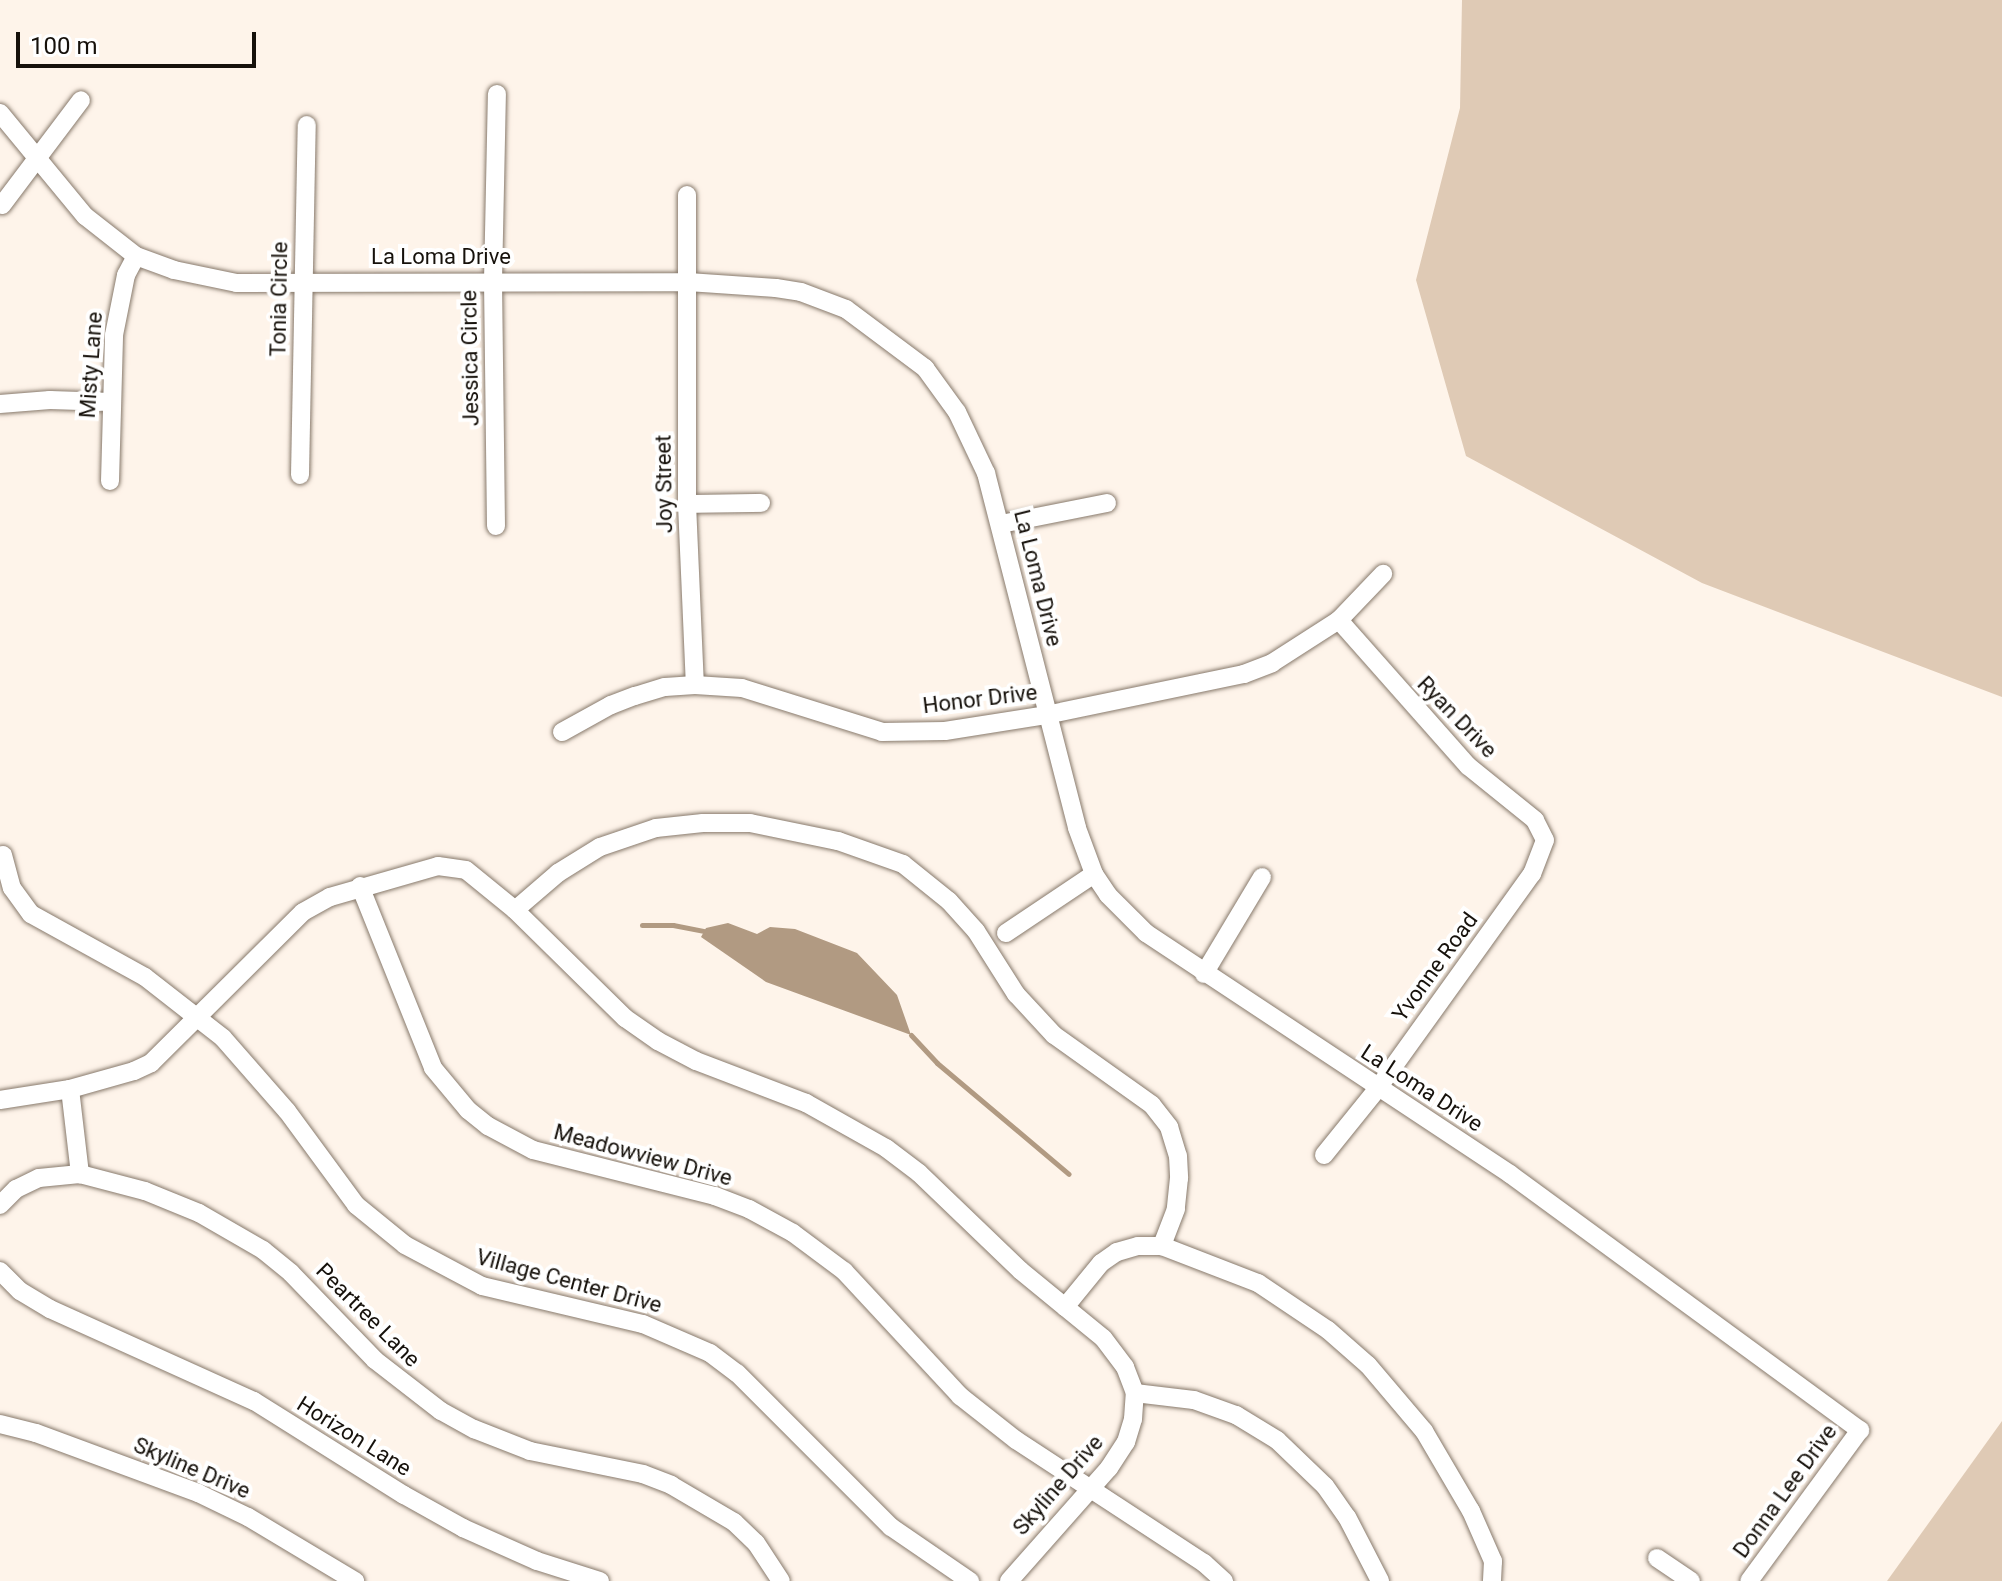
<!DOCTYPE html>
<html>
<head>
<meta charset="utf-8">
<style>
  body { margin:0 }
  #map { position:relative; width:2002px; height:1581px; overflow:hidden; background:#fef4ea; font-family:Roboto,sans-serif }
  div>[style] { position:absolute }
  .green>* { inset:0; background:#dfcab5 }
  .water>* { inset:0; background:#b19a82 }
  .stream>* { height:5px; margin:-2.5px; padding:0 2.5px; transform-origin:2.5px; border-radius:2.5px; background:#b19a82 }
  .roads { filter:drop-shadow(0 0 2px #87796b) drop-shadow(0 0 2px #87796b) }
  .minor>* { height:18px; margin:-9px; padding:0 9px; transform-origin:9px; border-radius:9px; background:#fff }
  span { translate:-50% -50%; white-space:nowrap; text-align:center; line-height:1.15; -webkit-text-stroke:8px #fff; paint-order:stroke }
  .street-label { font-size:22px; color:#16110b }
  .scale { position:absolute; left:16px; top:32px; width:240px; height:36px; box-sizing:border-box; border:4px solid #16110b; border-top:0; padding-left:10px; font-size:24px; line-height:28px; white-space:nowrap; color:#16110b; -webkit-text-stroke:6px #fff; paint-order:stroke }
</style>
</head>
<body>
<div id="map">
  <div class="green">
    <div style="clip-path:polygon(1462px 0,2002px 0,2002px 697px,1702px 583px,1466px 456px,1416px 280px,1460px 108px)"></div>
    <div style="clip-path:polygon(2002px 1421px,2002px 1581px,1887px 1581px)"></div>
  </div>
  <div class="water">
    <div style="clip-path:polygon(728px 923px,757px 934px,770px 927px,795px 929px,857px 953px,897px 995px,911px 1035px,766px 982px,701px 937px,706px 928px)"></div>
  </div>
  <div class="stream">
    <div style="left:642px;top:925px;width:31px"></div>
    <div style="left:673px;top:925px;width:32px;rotate:11deg"></div>
    <div style="left:911px;top:1035px;width:38px;rotate:47deg"></div>
    <div style="left:937px;top:1063px;width:172px;rotate:40.1deg"></div>
  </div>
  <div class="roads">
    <div class="minor">
      <div style="left:0;top:113px;width:134px;rotate:50.5deg"></div>
      <div style="left:85px;top:216px;width:65px;rotate:38.1deg"></div>
      <div style="left:136px;top:256px;width:40px;rotate:20.2deg"></div>
      <div style="left:174px;top:270px;width:64px;rotate:11.7deg"></div>
      <div style="left:237px;top:283px;width:451px;rotate:-0.1deg"></div>
      <div style="left:688px;top:282px;width:88px;rotate:3.9deg"></div>
      <div style="left:776px;top:288px;width:25px;rotate:9deg"></div>
      <div style="left:801px;top:292px;width:48px;rotate:20.7deg"></div>
      <div style="left:846px;top:309px;width:99px;rotate:36.8deg"></div>
      <div style="left:925px;top:368px;width:54px;rotate:54deg"></div>
      <div style="left:957px;top:412px;width:68px;rotate:64.6deg"></div>
      <div style="left:986px;top:473px;width:366px;rotate:75.6deg"></div>
      <div style="left:1077px;top:828px;width:49px;rotate:69.7deg"></div>
      <div style="left:1094px;top:874px;width:25px;rotate:56deg"></div>
      <div style="left:1108px;top:895px;width:54px;rotate:45deg"></div>
      <div style="left:1146px;top:933px;width:437px;rotate:33.5deg"></div>
      <div style="left:1510px;top:1174px;width:434px;rotate:36.2deg"></div>
      <div style="left:1860px;top:1430px;width:187px;rotate:126.3deg"></div>
      <div style="left:687px;top:195px;width:309px;rotate:90deg"></div>
      <div style="left:687px;top:504px;width:181px;rotate:87.5deg"></div>
      <div style="left:2px;top:205px;width:131px;rotate:-53deg"></div>
      <div style="left:0;top:404px;width:50px;rotate:-4.6deg"></div>
      <div style="left:50px;top:400px;width:61px;rotate:1.9deg"></div>
      <div style="left:300px;top:475px;width:350px;rotate:-88.9deg"></div>
      <div style="left:110px;top:481px;width:146px;rotate:-88.4deg"></div>
      <div style="left:114px;top:335px;width:61px;rotate:-78.7deg"></div>
      <div style="left:126px;top:275px;width:21px;rotate:-62deg"></div>
      <div style="left:687px;top:504px;width:74px;rotate:-0.8deg"></div>
      <div style="left:1001px;top:524px;width:108px;rotate:-11.2deg"></div>
      <div style="left:496px;top:526px;width:245px;rotate:-90.7deg"></div>
      <div style="left:493px;top:281px;width:187px;rotate:-88.8deg"></div>
      <div style="left:562px;top:732px;width:56px;rotate:-28.9deg"></div>
      <div style="left:611px;top:705px;width:26px;rotate:-21deg"></div>
      <div style="left:635px;top:696px;width:31px;rotate:-17deg"></div>
      <div style="left:665px;top:687px;width:30px;rotate:-4deg"></div>
      <div style="left:695px;top:685px;width:47px;rotate:3.7deg"></div>
      <div style="left:742px;top:688px;width:147px;rotate:17.4deg"></div>
      <div style="left:882px;top:732px;width:63px;rotate:-0.9deg"></div>
      <div style="left:945px;top:731px;width:102px;rotate:-9deg"></div>
      <div style="left:1046px;top:715px;width:202px;rotate:-11.7deg"></div>
      <div style="left:1244px;top:674px;width:30px;rotate:-21deg"></div>
      <div style="left:1272px;top:663px;width:80px;rotate:-32.7deg"></div>
      <div style="left:1339px;top:620px;width:64px;rotate:-46.3deg"></div>
      <div style="left:3px;top:855px;width:34px;rotate:75deg"></div>
      <div style="left:12px;top:888px;width:32px;rotate:54deg"></div>
      <div style="left:31px;top:914px;width:130px;rotate:28.9deg"></div>
      <div style="left:145px;top:977px;width:99px;rotate:38deg"></div>
      <div style="left:223px;top:1038px;width:97px;rotate:48.8deg"></div>
      <div style="left:287px;top:1111px;width:117px;rotate:53.7deg"></div>
      <div style="left:356px;top:1205px;width:63px;rotate:39.2deg"></div>
      <div style="left:405px;top:1245px;width:87px;rotate:28deg"></div>
      <div style="left:482px;top:1286px;width:165px;rotate:13.3deg"></div>
      <div style="left:643px;top:1324px;width:73px;rotate:23.4deg"></div>
      <div style="left:710px;top:1353px;width:34px;rotate:37deg"></div>
      <div style="left:737px;top:1373px;width:218px;rotate:45deg"></div>
      <div style="left:891px;top:1527px;width:96px;rotate:34.4deg"></div>
      <div style="left:360px;top:886px;width:196px;rotate:68.1deg"></div>
      <div style="left:433px;top:1068px;width:55px;rotate:50.2deg"></div>
      <div style="left:468px;top:1110px;width:26px;rotate:39deg"></div>
      <div style="left:488px;top:1126px;width:51px;rotate:28.1deg"></div>
      <div style="left:533px;top:1150px;width:188px;rotate:14.2deg"></div>
      <div style="left:715px;top:1196px;width:36px;rotate:21deg"></div>
      <div style="left:749px;top:1209px;width:50px;rotate:28.6deg"></div>
      <div style="left:793px;top:1233px;width:64px;rotate:36.7deg"></div>
      <div style="left:844px;top:1271px;width:171px;rotate:47.1deg"></div>
      <div style="left:960px;top:1396px;width:71px;rotate:38.2deg"></div>
      <div style="left:1016px;top:1440px;width:225px;rotate:33.2deg"></div>
      <div style="left:1204px;top:1563px;width:27px;rotate:42deg"></div>
      <div style="left:1006px;top:933px;width:106px;rotate:-33.8deg"></div>
      <div style="left:1204px;top:974px;width:113px;rotate:-59.1deg"></div>
      <div style="left:70px;top:1089px;width:86px;rotate:83.3deg"></div>
      <div style="left:0;top:1100px;width:71px;rotate:-8.9deg"></div>
      <div style="left:70px;top:1089px;width:66px;rotate:-15.7deg"></div>
      <div style="left:134px;top:1071px;width:19px;rotate:-25deg"></div>
      <div style="left:151px;top:1063px;width:214px;rotate:-44.8deg"></div>
      <div style="left:303px;top:912px;width:31px;rotate:-29deg"></div>
      <div style="left:330px;top:897px;width:112px;rotate:-16deg"></div>
      <div style="left:438px;top:866px;width:28px;rotate:8deg"></div>
      <div style="left:466px;top:870px;width:63px;rotate:39.2deg"></div>
      <div style="left:1324px;top:1155px;width:86px;rotate:-51.1deg"></div>
      <div style="left:1378px;top:1088px;width:264px;rotate:-54.3deg"></div>
      <div style="left:1532px;top:874px;width:36px;rotate:-69deg"></div>
      <div style="left:1545px;top:840px;width:22px;rotate:-117deg"></div>
      <div style="left:1535px;top:820px;width:86px;rotate:-141.1deg"></div>
      <div style="left:1468px;top:766px;width:195px;rotate:-131.5deg"></div>
      <div style="left:0;top:1205px;width:23px;rotate:-45deg"></div>
      <div style="left:16px;top:1189px;width:25px;rotate:-26deg"></div>
      <div style="left:39px;top:1178px;width:41px;rotate:-5.6deg"></div>
      <div style="left:80px;top:1174px;width:67px;rotate:14.7deg"></div>
      <div style="left:145px;top:1191px;width:58px;rotate:22.2deg"></div>
      <div style="left:199px;top:1213px;width:74px;rotate:30deg"></div>
      <div style="left:263px;top:1250px;width:36px;rotate:39deg"></div>
      <div style="left:291px;top:1273px;width:121px;rotate:46deg"></div>
      <div style="left:375px;top:1360px;width:83px;rotate:37.7deg"></div>
      <div style="left:441px;top:1411px;width:38px;rotate:29deg"></div>
      <div style="left:474px;top:1429px;width:60px;rotate:21.4deg"></div>
      <div style="left:530px;top:1451px;width:115px;rotate:11.5deg"></div>
      <div style="left:643px;top:1474px;width:30px;rotate:21deg"></div>
      <div style="left:671px;top:1485px;width:73px;rotate:30.4deg"></div>
      <div style="left:734px;top:1522px;width:30px;rotate:44deg"></div>
      <div style="left:756px;top:1543px;width:45px;rotate:56.7deg"></div>
      <div style="left:0;top:1271px;width:28px;rotate:45deg"></div>
      <div style="left:20px;top:1291px;width:35px;rotate:31deg"></div>
      <div style="left:50px;top:1309px;width:224px;rotate:24.3deg"></div>
      <div style="left:254px;top:1401px;width:177px;rotate:32.1deg"></div>
      <div style="left:404px;top:1495px;width:68px;rotate:29.2deg"></div>
      <div style="left:463px;top:1528px;width:81px;rotate:24deg"></div>
      <div style="left:537px;top:1561px;width:66px;rotate:17.6deg"></div>
      <div style="left:1065px;top:1307px;width:58px;rotate:-140.6deg"></div>
      <div style="left:1020px;top:1270px;width:140px;rotate:-136.2deg"></div>
      <div style="left:919px;top:1173px;width:41px;rotate:-142.9deg"></div>
      <div style="left:886px;top:1148px;width:92px;rotate:-150.6deg"></div>
      <div style="left:806px;top:1103px;width:118px;rotate:-159.1deg"></div>
      <div style="left:696px;top:1061px;width:43px;rotate:-152.2deg"></div>
      <div style="left:658px;top:1041px;width:40px;rotate:-145.1deg"></div>
      <div style="left:625px;top:1018px;width:154px;rotate:-135.5deg"></div>
      <div style="left:515px;top:910px;width:57px;rotate:-40.7deg"></div>
      <div style="left:558px;top:873px;width:49px;rotate:-31.8deg"></div>
      <div style="left:600px;top:847px;width:59px;rotate:-18.7deg"></div>
      <div style="left:656px;top:828px;width:47px;rotate:-6.1deg"></div>
      <div style="left:703px;top:823px;width:47px"></div>
      <div style="left:750px;top:823px;width:90px;rotate:11.6deg"></div>
      <div style="left:838px;top:841px;width:69px;rotate:19.5deg"></div>
      <div style="left:903px;top:864px;width:59px;rotate:38.8deg"></div>
      <div style="left:949px;top:901px;width:40px;rotate:48deg"></div>
      <div style="left:976px;top:931px;width:75px;rotate:57.6deg"></div>
      <div style="left:1016px;top:994px;width:56px;rotate:47.2deg"></div>
      <div style="left:1054px;top:1035px;width:120px;rotate:35.5deg"></div>
      <div style="left:1152px;top:1105px;width:28px;rotate:52deg"></div>
      <div style="left:1169px;top:1127px;width:30px;rotate:73deg"></div>
      <div style="left:1178px;top:1156px;width:22px;rotate:87deg"></div>
      <div style="left:1179px;top:1178px;width:31px;rotate:96deg"></div>
      <div style="left:1176px;top:1209px;width:40px;rotate:111deg"></div>
      <div style="left:1135px;top:1393px;width:59px;rotate:6.8deg"></div>
      <div style="left:1194px;top:1400px;width:45px;rotate:19.7deg"></div>
      <div style="left:1236px;top:1415px;width:48px;rotate:31.4deg"></div>
      <div style="left:1277px;top:1440px;width:66px;rotate:43.8deg"></div>
      <div style="left:1325px;top:1486px;width:38px;rotate:55deg"></div>
      <div style="left:1347px;top:1517px;width:72px;rotate:62.7deg"></div>
      <div style="left:0;top:1424px;width:37px;rotate:14deg"></div>
      <div style="left:36px;top:1433px;width:173px;rotate:20.3deg"></div>
      <div style="left:198px;top:1493px;width:55px;rotate:25.6deg"></div>
      <div style="left:248px;top:1517px;width:125px;rotate:30.9deg"></div>
      <div style="left:1657px;top:1558px;width:41px;rotate:34.1deg"></div>
      <div style="left:1009px;top:1581px;width:151px;rotate:-48.5deg"></div>
      <div style="left:1109px;top:1468px;width:31px;rotate:-57deg"></div>
      <div style="left:1126px;top:1442px;width:24px;rotate:-73deg"></div>
      <div style="left:1133px;top:1419px;width:26px;rotate:-86deg"></div>
      <div style="left:1135px;top:1393px;width:28px;rotate:-111deg"></div>
      <div style="left:1125px;top:1367px;width:36px;rotate:-127deg"></div>
      <div style="left:1103px;top:1338px;width:49px;rotate:-140.8deg"></div>
      <div style="left:1065px;top:1307px;width:57px;rotate:-50.7deg"></div>
      <div style="left:1101px;top:1263px;width:19px;rotate:-35deg"></div>
      <div style="left:1117px;top:1252px;width:22px;rotate:-16deg"></div>
      <div style="left:1138px;top:1246px;width:24px"></div>
      <div style="left:1162px;top:1246px;width:103px;rotate:21.1deg"></div>
      <div style="left:1258px;top:1283px;width:84px;rotate:33.9deg"></div>
      <div style="left:1328px;top:1330px;width:53px;rotate:41.2deg"></div>
      <div style="left:1368px;top:1365px;width:87px;rotate:49.7deg"></div>
      <div style="left:1424px;top:1431px;width:93px;rotate:59.6deg"></div>
      <div style="left:1471px;top:1511px;width:55px;rotate:66.3deg"></div>
      <div style="left:1493px;top:1561px;width:20px;rotate:93deg"></div>
    </div>
  </div>
  <div class="street-label">
    <span style="left:441px;top:257px">La Loma Drive</span>
    <span style="left:279px;top:299px;rotate:-89deg">Tonia Circle</span>
    <span style="left:470px;top:358px;rotate:-91deg">Jessica Circle</span>
    <span style="left:91px;top:365px;rotate:-86deg">Misty Lane</span>
    <span style="left:664px;top:484px;rotate:-91deg">Joy Street</span>
    <span style="left:1038px;top:578px;rotate:76deg">La Loma Drive</span>
    <span style="left:980px;top:699px;rotate:-7deg">Honor Drive</span>
    <span style="left:1457px;top:717px;rotate:46deg">Ryan Drive</span>
    <span style="left:1435px;top:967px;rotate:-54deg">Yvonne Road</span>
    <span style="left:1422px;top:1088px;rotate:33deg">La Loma Drive</span>
    <span style="left:643px;top:1155px;rotate:15deg">Meadowview Drive</span>
    <span style="left:569px;top:1281px;rotate:15deg">Village Center Drive</span>
    <span style="left:368px;top:1315px;rotate:45deg">Peartree Lane</span>
    <span style="left:354px;top:1436px;rotate:32deg">Horizon Lane</span>
    <span style="left:192px;top:1468px;rotate:23deg">Skyline Drive</span>
    <span style="left:1058px;top:1485px;rotate:-49deg">Skyline Drive</span>
    <span style="left:1785px;top:1491px;rotate:-54deg">Donna Lee Drive</span>
  </div>
  <div class="scale">100 m</div>
</div>
</body>
</html>
